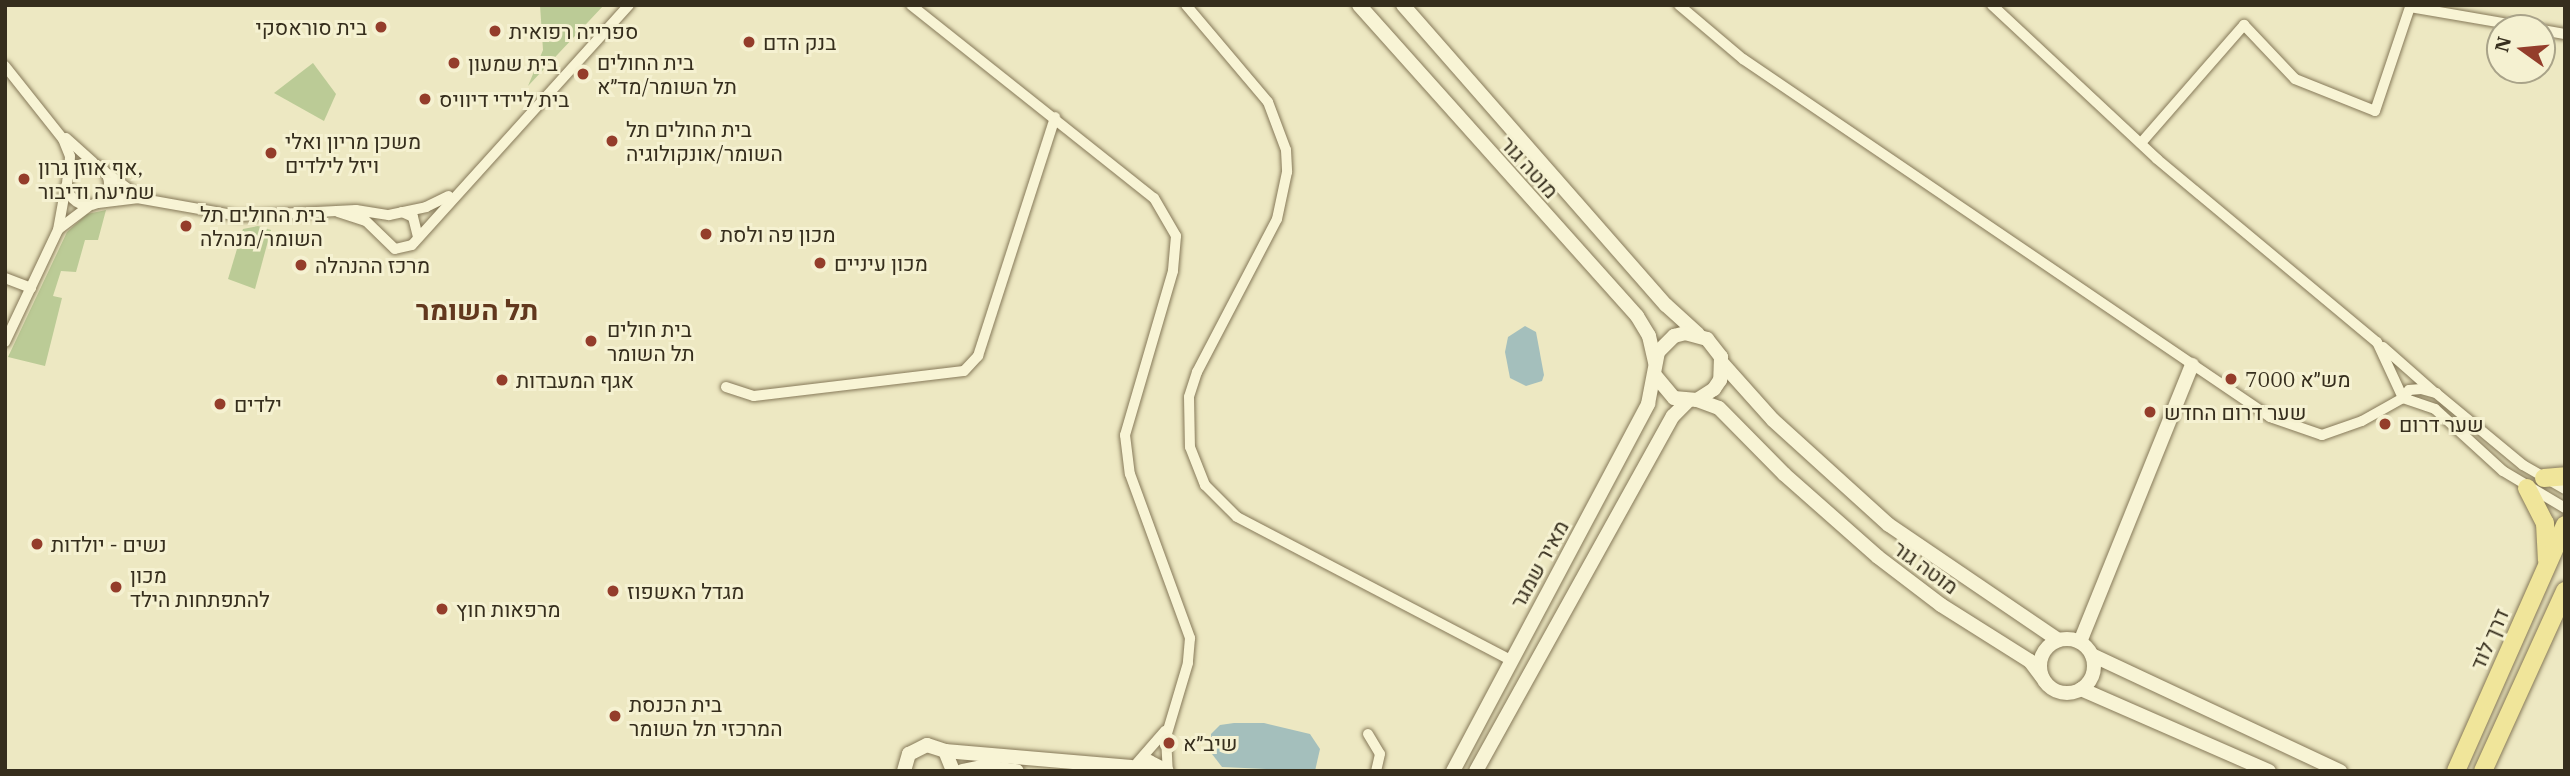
<!DOCTYPE html>
<html>
<head>
<meta charset="utf-8">
<style>
  body { margin:0 }
  #map { position:relative; width:2570px; height:776px; overflow:hidden; background:#ede8c2; font-family:"IBM Plex Serif",Heebo,serif }
  div>[style] { position:absolute }
  .green>* { inset:0; background:#bbcb96 }
  .water>* { inset:0; background:#a4bfbc }
  .roads { filter:drop-shadow(0 0 2px #867959) drop-shadow(0 0 2px #867959) }
  .minor>* { height:10px; margin:-5px; padding:0 5px; transform-origin:5px; border-radius:5px; background:#f8f4d5 }
  .minor>.ring { margin:-5px; padding:0; box-sizing:content-box; background:none; border:10px solid #f8f4d5; border-radius:50% }
  .tertiary>* { height:14px; margin:-7px; padding:0 7px; transform-origin:7px; border-radius:7px; background:#f8f4d5 }
  .tertiary>.ring { margin:-7px; padding:0; box-sizing:content-box; background:none; border:14px solid #f8f4d5; border-radius:50% }
  .primary>* { height:18px; margin:-9px; padding:0 9px; transform-origin:9px; border-radius:9px; background:#f0e59a }
  .dots>* { width:19px; height:19px; translate:-50% -50%; box-sizing:border-box; border:4px solid #f5f1d1; border-radius:50% }
  span { translate:-50% -50%; white-space:nowrap; text-align:center; line-height:1.15; -webkit-text-stroke:6px #f5f1d1; paint-order:stroke }
  .poi-label { font-size:21px; color:#362e1d }
  .right { translate:-100% -50%; text-align:right }
  .left { translate:0 -50%; text-align:left }
  .street-label { font-size:21px; color:#362e1d }
  .district-label { font-size:28px; color:#62381e; font-weight:700 }
  .frame { position:absolute; inset:0; border:7px solid #362e1d; pointer-events:none }
  .north { position:absolute; left:2486px; top:14px; width:70px; height:70px; box-sizing:border-box; background:#f5f1d1; border:2px solid #a9a389; border-radius:50%; rotate:285deg; font-size:19px; font-weight:700; line-height:28px; text-align:center; color:#362e1d }
  .north::after { content:''; display:block; margin:auto; width:24px; height:32px; background:#943d2b; clip-path:polygon(50% 0,100% 100%,50% 72%,0 100%) }
</style>
</head>
<body>
<div id="map">
  <div class="green">
    <div style="clip-path:polygon(540px 5px,604px 5px,528px 86px,543px 50px)"></div>
    <div style="clip-path:polygon(313px 63px,336px 94px,324px 121px,274px 93px)"></div>
    <div style="clip-path:polygon(106px 210px,98px 240px,85px 240px,76px 272px,61px 271px,53px 296px,62px 298px,45px 366px,8px 357px,67px 232px,87px 214px)"></div>
    <div style="clip-path:polygon(258px 226px,271px 230px,255px 289px,228px 279px,243px 229px)"></div>
  </div>
  <div class="water">
    <div style="clip-path:polygon(1525px 326px,1536px 332px,1544px 375px,1542px 381px,1526px 386px,1510px 378px,1505px 352px,1508px 337px)"></div>
    <div style="clip-path:polygon(1234px 723px,1264px 723px,1310px 734px,1320px 749px,1315px 771px,1222px 767px,1212px 754px,1211px 734px,1220px 725px)"></div>
  </div>
  <div class="roads">
    <div class="minor">
      <div style="left:911px;top:5px;width:310px;rotate:38.5deg"></div>
      <div style="left:1154px;top:198px;width:44px;rotate:59.9deg"></div>
      <div style="left:1176px;top:236px;width:35px;rotate:95deg"></div>
      <div style="left:1173px;top:271px;width:171px;rotate:106.3deg"></div>
      <div style="left:1125px;top:435px;width:39px;rotate:83deg"></div>
      <div style="left:1130px;top:474px;width:175px;rotate:69.9deg"></div>
      <div style="left:1190px;top:638px;width:25px;rotate:95deg"></div>
      <div style="left:1188px;top:663px;width:77px;rotate:106.6deg"></div>
      <div style="left:1166px;top:737px;width:34px;rotate:87deg"></div>
      <div style="left:1186px;top:5px;width:127px;rotate:49.8deg"></div>
      <div style="left:1268px;top:102px;width:51px;rotate:69.4deg"></div>
      <div style="left:1286px;top:150px;width:22px;rotate:87deg"></div>
      <div style="left:1287px;top:172px;width:48px;rotate:102deg"></div>
      <div style="left:1277px;top:219px;width:173px;rotate:117.6deg"></div>
      <div style="left:1197px;top:372px;width:26px;rotate:108deg"></div>
      <div style="left:1189px;top:397px;width:50px;rotate:88.9deg"></div>
      <div style="left:1190px;top:447px;width:41px;rotate:68.5deg"></div>
      <div style="left:1205px;top:485px;width:45px;rotate:45deg"></div>
      <div style="left:1237px;top:517px;width:309px;rotate:27.6deg"></div>
      <div style="left:1679px;top:5px;width:84px;rotate:40.2deg"></div>
      <div style="left:1743px;top:59px;width:637px;rotate:34.19deg"></div>
      <div style="left:2270px;top:417px;width:55px;rotate:19.1deg"></div>
      <div style="left:2322px;top:435px;width:42px;rotate:-19.3deg"></div>
      <div style="left:2362px;top:421px;width:47px;rotate:-29.3deg"></div>
      <div style="left:2403px;top:398px;width:10px;rotate:-53deg"></div>
      <div style="left:2409px;top:390px;width:12px;rotate:-5deg"></div>
      <div style="left:2421px;top:389px;width:16px;rotate:15deg"></div>
      <div style="left:2436px;top:393px;width:113px;rotate:39.6deg"></div>
      <div style="left:2523px;top:465px;width:48px;rotate:29.7deg"></div>
      <div style="left:1992px;top:5px;width:226px;rotate:43deg"></div>
      <div style="left:2157px;top:159px;width:286px;rotate:39.8deg"></div>
      <div style="left:2377px;top:342px;width:62px;rotate:65.1deg"></div>
      <div style="left:2542px;top:30px;width:23px;rotate:10deg"></div>
      <div style="left:5px;top:66px;width:93px;rotate:51.5deg"></div>
      <div style="left:63px;top:139px;width:18px;rotate:68deg"></div>
      <div style="left:70px;top:156px;width:17px;rotate:93deg"></div>
      <div style="left:66px;top:138px;width:36px;rotate:42deg"></div>
      <div style="left:2141px;top:143px;width:157px;rotate:-48.9deg"></div>
      <div style="left:2244px;top:25px;width:74px;rotate:46.6deg"></div>
      <div style="left:2295px;top:79px;width:86px;rotate:21.8deg"></div>
      <div style="left:2375px;top:111px;width:110px;rotate:-71.4deg"></div>
      <div style="left:2410px;top:7px;width:123px;rotate:9.8deg"></div>
      <div class="ring" style="left:67px;top:163px;width:32px;height:32px"></div>
      <div style="left:108px;top:174px;width:39px;rotate:36deg"></div>
      <div style="left:98px;top:203px;width:39px;rotate:-7deg"></div>
      <div style="left:137px;top:198px;width:104px;rotate:10deg"></div>
      <div style="left:239px;top:216px;width:117px;rotate:-2.9deg"></div>
      <div style="left:356px;top:210px;width:33px;rotate:9deg"></div>
      <div style="left:389px;top:215px;width:38px;rotate:-12deg"></div>
      <div style="left:426px;top:207px;width:25px;rotate:-26deg"></div>
      <div style="left:338px;top:212px;width:29px;rotate:18deg"></div>
      <div style="left:366px;top:221px;width:40px;rotate:44deg"></div>
      <div style="left:395px;top:249px;width:17px;rotate:-13deg"></div>
      <div style="left:412px;top:245px;width:324px;rotate:-47.9deg"></div>
      <div style="left:402px;top:212px;width:12px;rotate:24deg"></div>
      <div style="left:413px;top:217px;width:21px;rotate:76deg"></div>
      <div style="left:60px;top:228px;width:36px;rotate:-37deg"></div>
      <div style="left:5px;top:278px;width:28px;rotate:21deg"></div>
      <div style="left:5px;top:342px;width:124px;rotate:-64.7deg"></div>
      <div style="left:58px;top:230px;width:45px;rotate:-79.7deg"></div>
      <div style="left:2383px;top:347px;width:68px;rotate:41.4deg"></div>
      <div style="left:726px;top:387px;width:29px;rotate:18deg"></div>
      <div style="left:754px;top:396px;width:211px;rotate:-6.8deg"></div>
      <div style="left:964px;top:371px;width:21px;rotate:-47deg"></div>
      <div style="left:978px;top:356px;width:251px;rotate:-72.1deg"></div>
      <div style="left:2403px;top:398px;width:34px;rotate:19deg"></div>
      <div style="left:2435px;top:409px;width:92px;rotate:42.4deg"></div>
      <div style="left:2503px;top:471px;width:72px;rotate:30.8deg"></div>
      <div style="left:1368px;top:734px;width:23px;rotate:59deg"></div>
      <div style="left:1380px;top:754px;width:17px;rotate:103deg"></div>
      <div style="left:1137px;top:763px;width:43px;rotate:-48.8deg"></div>
    </div>
    <div class="tertiary">
      <div style="left:1359px;top:5px;width:417px;rotate:48.2deg"></div>
      <div style="left:1637px;top:316px;width:23px;rotate:59deg"></div>
      <div style="left:1649px;top:336px;width:27px;rotate:77deg"></div>
      <div style="left:1403px;top:5px;width:399px;rotate:48.8deg"></div>
      <div style="left:1666px;top:305px;width:43px;rotate:42.2deg"></div>
      <div style="left:1722px;top:363px;width:76px;rotate:48.2deg"></div>
      <div style="left:1773px;top:420px;width:156px;rotate:42.2deg"></div>
      <div style="left:1889px;top:525px;width:204px;rotate:34.2deg"></div>
      <div style="left:1697px;top:400px;width:23px;rotate:20deg"></div>
      <div style="left:1719px;top:408px;width:93px;rotate:45.4deg"></div>
      <div style="left:1784px;top:474px;width:125px;rotate:41.4deg"></div>
      <div style="left:1878px;top:557px;width:79px;rotate:37.3deg"></div>
      <div style="left:1941px;top:605px;width:105px;rotate:32.2deg"></div>
      <div style="left:2030px;top:661px;width:20px;rotate:53deg"></div>
      <div class="ring" style="left:2040px;top:639px;width:40px;height:40px"></div>
      <div style="left:2080px;top:642px;width:299px;rotate:-68deg"></div>
      <div style="left:2092px;top:655px;width:274px;rotate:25.1deg"></div>
      <div style="left:2081px;top:689px;width:205px;rotate:23.6deg"></div>
      <div style="left:945px;top:751px;width:187px;rotate:4.9deg"></div>
      <div style="left:904px;top:771px;width:18px;rotate:-74deg"></div>
      <div style="left:909px;top:754px;width:20px;rotate:-27deg"></div>
      <div style="left:927px;top:745px;width:19px;rotate:18deg"></div>
      <div style="left:945px;top:751px;width:22px;rotate:68deg"></div>
      <div style="left:962px;top:771px;width:21px;rotate:-11deg"></div>
      <div style="left:983px;top:767px;width:34px;rotate:7deg"></div>
      <div style="left:1127px;top:771px;width:24px;rotate:-22deg"></div>
      <div style="left:1149px;top:762px;width:20px;rotate:27deg"></div>
      <div style="left:1453px;top:771px;width:416px;rotate:-62deg"></div>
      <div style="left:1648px;top:404px;width:53px;rotate:-79.1deg"></div>
      <div style="left:1658px;top:352px;width:23px;rotate:-45deg"></div>
      <div style="left:1674px;top:336px;width:11px;rotate:-15deg"></div>
      <div style="left:1685px;top:333px;width:23px;rotate:15deg"></div>
      <div style="left:1707px;top:339px;width:23px;rotate:52deg"></div>
      <div style="left:1721px;top:357px;width:23px;rotate:92deg"></div>
      <div style="left:1720px;top:380px;width:11px;rotate:124deg"></div>
      <div style="left:1714px;top:389px;width:20px;rotate:147deg"></div>
      <div style="left:1697px;top:400px;width:23px;rotate:-175deg"></div>
      <div style="left:1674px;top:398px;width:30px;rotate:-130deg"></div>
      <div style="left:1476px;top:771px;width:406px;rotate:-61deg"></div>
      <div style="left:1673px;top:416px;width:21px;rotate:-45deg"></div>
    </div>
    <div class="primary">
      <div style="left:2544px;top:478px;width:21px;rotate:-5deg"></div>
      <div style="left:2527px;top:488px;width:39px;rotate:63deg"></div>
      <div style="left:2545px;top:523px;width:37px;rotate:87deg"></div>
      <div style="left:2456px;top:771px;width:269px;rotate:-66.1deg"></div>
      <div style="left:2483px;top:771px;width:198px;rotate:-65.5deg"></div>
    </div>
  </div>
  <div class="dots">
    <div style="left:381px;top:27px;background:#943d2b"></div>
    <div style="left:495px;top:31px;background:#943d2b"></div>
    <div style="left:749px;top:42px;background:#943d2b"></div>
    <div style="left:454px;top:63px;background:#943d2b"></div>
    <div style="left:583px;top:74px;background:#943d2b"></div>
    <div style="left:425px;top:99px;background:#943d2b"></div>
    <div style="left:612px;top:141px;background:#943d2b"></div>
    <div style="left:271px;top:153px;background:#943d2b"></div>
    <div style="left:24px;top:179px;background:#943d2b"></div>
    <div style="left:186px;top:226px;background:#943d2b"></div>
    <div style="left:706px;top:234px;background:#943d2b"></div>
    <div style="left:820px;top:263px;background:#943d2b"></div>
    <div style="left:301px;top:265px;background:#943d2b"></div>
    <div style="left:591px;top:341px;background:#943d2b"></div>
    <div style="left:2231px;top:379px;background:#943d2b"></div>
    <div style="left:502px;top:380px;background:#943d2b"></div>
    <div style="left:220px;top:404px;background:#943d2b"></div>
    <div style="left:2150px;top:412px;background:#943d2b"></div>
    <div style="left:2385px;top:424px;background:#943d2b"></div>
    <div style="left:37px;top:544px;background:#943d2b"></div>
    <div style="left:116px;top:587px;background:#943d2b"></div>
    <div style="left:613px;top:591px;background:#943d2b"></div>
    <div style="left:442px;top:609px;background:#943d2b"></div>
    <div style="left:615px;top:716px;background:#943d2b"></div>
    <div style="left:1169px;top:743px;background:#943d2b"></div>
  </div>
  <div class="poi-label">
    <span class="right" style="left:367px;top:27px">בית סוראסקי</span>
    <span class="left" style="left:509px;top:31px">ספרייה רפואית</span>
    <span class="left" style="left:763px;top:42px">בנק הדם</span>
    <span class="left" style="left:597px;top:74px">בית החולים<br>תל השומר/מד״א</span>
    <span class="left" style="left:468px;top:63px">בית שמעון</span>
    <span class="left" style="left:439px;top:99px">בית ליידי דיוויס</span>
    <span class="left" style="left:626px;top:141px">בית החולים תל<br>השומר/אונקולוגיה</span>
    <span class="left" style="left:285px;top:153px">משכן מריון ואלי<br>ויזל לילדים</span>
    <span class="left" style="left:38px;top:179px">אף אוזן גרון,<br>שמיעה ודיבור</span>
    <span class="left" style="left:200px;top:226px">בית החולים תל<br>השומר/מנהלה</span>
    <span class="left" style="left:720px;top:234px">מכון פה ולסת</span>
    <span class="left" style="left:834px;top:263px">מכון עיניים</span>
    <span class="left" style="left:315px;top:265px">מרכז ההנהלה</span>
    <span class="left" style="left:607px;top:341px">בית חולים<br>תל השומר</span>
    <span class="left" style="left:2245px;top:379px">מש״א 7000</span>
    <span class="left" style="left:516px;top:380px">אגף המעבדות</span>
    <span class="left" style="left:234px;top:404px">ילדים</span>
    <span class="left" style="left:2164px;top:412px">שער דרום החדש</span>
    <span class="left" style="left:2399px;top:424px">שער דרום</span>
    <span class="left" style="left:51px;top:544px">נשים - יולדות</span>
    <span class="left" style="left:130px;top:587px">מכון<br>להתפתחות הילד</span>
    <span class="left" style="left:627px;top:591px">מגדל האשפוז</span>
    <span class="left" style="left:456px;top:609px">מרפאות חוץ</span>
    <span class="left" style="left:629px;top:716px">בית הכנסת<br>המרכזי תל השומר</span>
    <span class="left" style="left:1183px;top:743px">שיב״א</span>
  </div>
  <div class="street-label">
    <span style="left:1530px;top:167px;rotate:48deg">מוטה גור</span>
    <span style="left:1539px;top:564px;rotate:-61deg">מאיר שמגר</span>
    <span style="left:1926px;top:567px;rotate:36deg">מוטה גור</span>
    <span style="left:2489px;top:639px;rotate:-66deg">דרך לוד</span>
  </div>
  <div class="district-label">
    <span style="left:477px;top:310px">תל השומר</span>
  </div>
  <div class="frame"></div>
  <div class="north">N</div>
</div>
</body>
</html>
